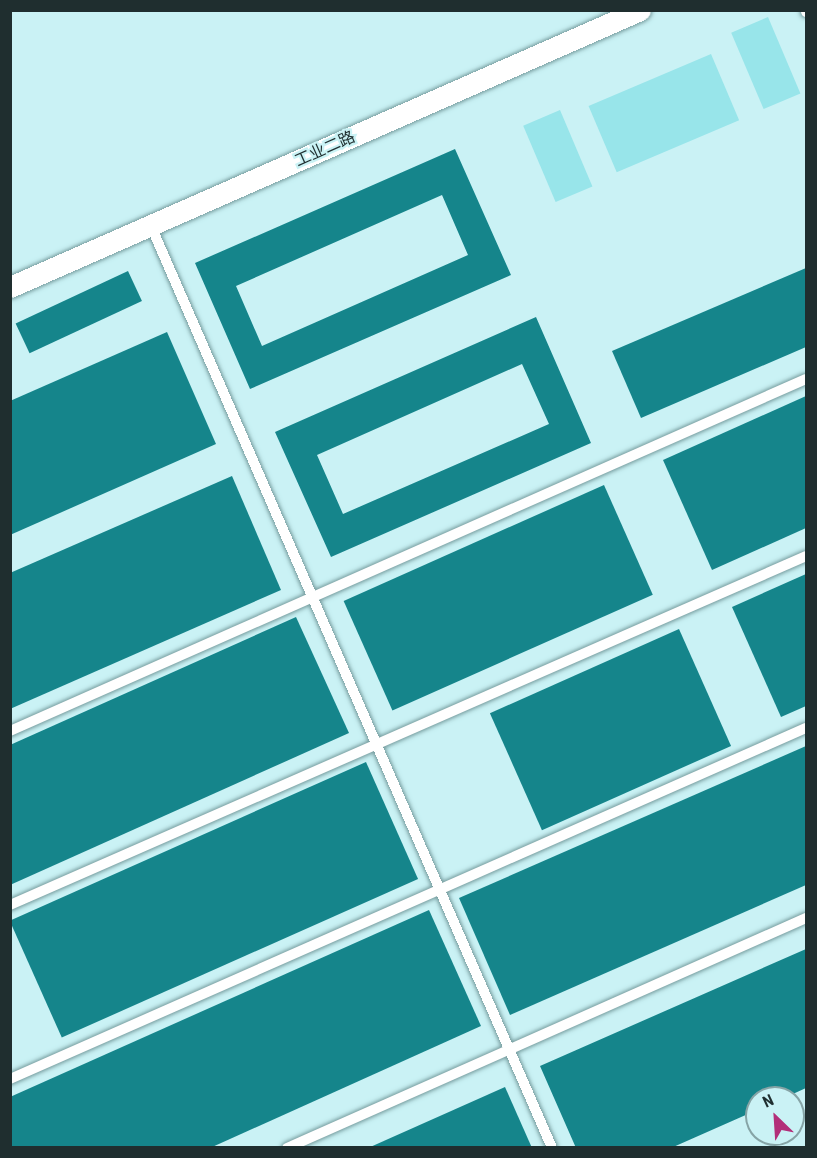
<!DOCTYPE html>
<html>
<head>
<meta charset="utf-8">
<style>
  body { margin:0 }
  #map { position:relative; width:817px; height:1158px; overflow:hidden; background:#caf2f5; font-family:"Roboto Condensed","Noto Sans SC",sans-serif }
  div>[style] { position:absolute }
  .green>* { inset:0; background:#98e5ea; transform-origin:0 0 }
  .building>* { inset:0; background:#15858b; transform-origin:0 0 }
  .roads { filter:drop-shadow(0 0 2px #769c9e) drop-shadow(0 0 2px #769c9e) }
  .lane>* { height:10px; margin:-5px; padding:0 5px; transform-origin:5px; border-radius:5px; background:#fff }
  .street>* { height:21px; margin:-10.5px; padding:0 10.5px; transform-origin:10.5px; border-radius:10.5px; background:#fff }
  span { translate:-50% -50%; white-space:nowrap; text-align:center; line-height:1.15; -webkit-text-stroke:4.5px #caf2f5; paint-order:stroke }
  .street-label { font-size:16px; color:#1f2e2f }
  .frame { position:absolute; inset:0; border:12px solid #1f2e2f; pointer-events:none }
  .north { position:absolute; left:745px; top:1086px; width:60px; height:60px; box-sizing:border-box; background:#caf2f5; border:2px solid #86a4a6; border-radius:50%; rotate:335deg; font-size:16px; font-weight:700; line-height:24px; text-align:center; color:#1f2e2f }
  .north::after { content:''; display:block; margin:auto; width:21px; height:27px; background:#b22f79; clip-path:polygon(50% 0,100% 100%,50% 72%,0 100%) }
</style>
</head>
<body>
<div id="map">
  <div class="green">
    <div style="left:768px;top:17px;width:83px;height:40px;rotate:67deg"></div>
    <div style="left:711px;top:54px;width:72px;height:133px;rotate:67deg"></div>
    <div style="left:560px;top:110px;width:83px;height:40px;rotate:67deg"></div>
  </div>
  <div class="building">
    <div style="clip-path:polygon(evenodd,455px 149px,511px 275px,250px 389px,195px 263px,455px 149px,442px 195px,468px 255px,262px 346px,236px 286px,442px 195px)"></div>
    <div style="clip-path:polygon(806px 268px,806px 347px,641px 418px,612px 351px)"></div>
    <div style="left:128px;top:271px;width:33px;height:124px;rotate:65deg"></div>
    <div style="clip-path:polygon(evenodd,536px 317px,591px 443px,331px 557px,275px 432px,536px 317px,522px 364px,549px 424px,343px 514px,317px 455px,522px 364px)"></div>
    <div style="clip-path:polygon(167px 332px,216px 444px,10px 535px,10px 401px)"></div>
    <div style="clip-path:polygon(806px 396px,806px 528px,712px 570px,663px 460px)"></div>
    <div style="clip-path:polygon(232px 476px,281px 590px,10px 709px,10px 573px)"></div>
    <div style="left:604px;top:485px;width:120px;height:285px;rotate:66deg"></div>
    <div style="clip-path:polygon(806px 574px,806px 706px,781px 717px,732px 607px)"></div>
    <div style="clip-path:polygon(296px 617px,349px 733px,10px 885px,10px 745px)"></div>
    <div style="left:679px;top:629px;width:128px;height:207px;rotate:66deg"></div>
    <div style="clip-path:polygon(806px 746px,806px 885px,510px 1015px,459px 898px)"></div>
    <div style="left:366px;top:762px;width:128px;height:390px;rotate:66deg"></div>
    <div style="clip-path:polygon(429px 910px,481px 1026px,210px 1148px,10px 1148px,10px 1097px)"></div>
    <div style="clip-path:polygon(806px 949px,806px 1088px,784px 1098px,757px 1098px,757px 1110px,671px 1148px,576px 1148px,540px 1066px)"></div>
    <div style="clip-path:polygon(505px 1087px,532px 1148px,368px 1148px)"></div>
  </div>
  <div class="roads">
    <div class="lane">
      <div style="left:806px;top:10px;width:2px;rotate:90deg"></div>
      <div style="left:151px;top:226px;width:1005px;rotate:66.49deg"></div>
      <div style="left:10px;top:731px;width:870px;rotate:-23.86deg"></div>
      <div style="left:10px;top:905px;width:869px;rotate:-23.67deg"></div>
      <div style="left:10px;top:1079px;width:870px;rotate:-23.8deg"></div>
      <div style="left:287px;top:1148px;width:568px;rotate:-23.9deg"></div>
    </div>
    <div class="street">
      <div style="left:10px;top:287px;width:688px;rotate:-23.73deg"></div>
    </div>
  </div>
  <div class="street-label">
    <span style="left:325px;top:149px;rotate:-24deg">工业二路</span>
  </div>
  <div class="frame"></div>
  <div class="north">N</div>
</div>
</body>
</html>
